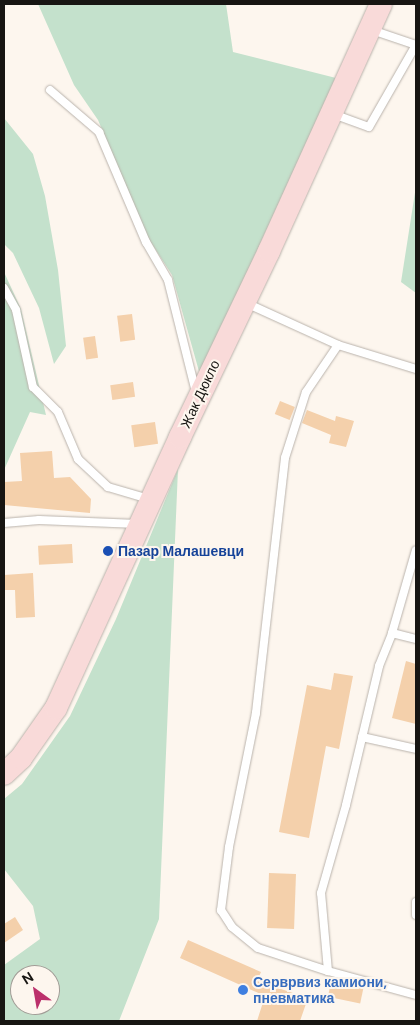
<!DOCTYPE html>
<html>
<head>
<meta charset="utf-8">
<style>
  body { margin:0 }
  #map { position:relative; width:420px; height:1025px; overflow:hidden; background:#fdf6ee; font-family:"DM Sans",sans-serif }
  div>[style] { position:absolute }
  .green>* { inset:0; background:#c4e1cc }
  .building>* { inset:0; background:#f4d0ab; transform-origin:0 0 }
  .roads { filter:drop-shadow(0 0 1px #bab3ac) drop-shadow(0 0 1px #bab3ac) }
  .lane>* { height:8px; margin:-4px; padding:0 4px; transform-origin:4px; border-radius:4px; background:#fff }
  .secondary>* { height:22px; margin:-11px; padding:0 11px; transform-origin:11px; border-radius:11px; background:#f9dad9 }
  .dots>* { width:14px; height:14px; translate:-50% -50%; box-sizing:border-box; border:2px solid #fdf6ee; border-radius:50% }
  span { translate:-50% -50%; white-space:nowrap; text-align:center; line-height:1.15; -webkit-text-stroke:4px #fdf6ee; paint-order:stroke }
  .street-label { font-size:14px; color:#171512 }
  .transit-label { font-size:14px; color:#164399; font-weight:700 }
  .left { translate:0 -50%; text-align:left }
  .shop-label { font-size:14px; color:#366cbe; font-weight:700 }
  .frame { position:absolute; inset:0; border:5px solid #171512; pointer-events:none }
  .north { position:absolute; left:10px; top:965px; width:50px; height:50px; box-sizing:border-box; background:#fdf6ee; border:1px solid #a19c96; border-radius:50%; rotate:328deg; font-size:14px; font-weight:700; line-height:20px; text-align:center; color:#171512 }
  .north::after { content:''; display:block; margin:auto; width:18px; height:22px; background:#bb306b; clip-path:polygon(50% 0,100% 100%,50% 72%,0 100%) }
</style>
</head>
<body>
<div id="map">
  <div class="green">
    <div style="clip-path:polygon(38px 4px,226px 4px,233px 52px,336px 78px,200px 375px,172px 275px,148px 238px,98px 120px,74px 85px)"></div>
    <div style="clip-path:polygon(4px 118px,33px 154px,45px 196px,58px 270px,66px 346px,54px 364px,39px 308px,13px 253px,4px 244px)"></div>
    <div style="clip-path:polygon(416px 186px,416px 293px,401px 282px)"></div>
    <div style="clip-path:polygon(4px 272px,21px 309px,46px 415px,30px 412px,4px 470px)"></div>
    <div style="clip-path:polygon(evenodd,178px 469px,159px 919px,119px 1021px,4px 1021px,4px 965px,40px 939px,33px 906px,4px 869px,4px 799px,22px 784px,70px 716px,116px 619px,178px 469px,20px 975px,50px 975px,50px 1005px,20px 1005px,20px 975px)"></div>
  </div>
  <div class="building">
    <div style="left:132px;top:314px;width:26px;height:15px;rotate:83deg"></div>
    <div style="left:95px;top:336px;width:22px;height:12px;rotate:82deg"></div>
    <div style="left:133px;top:382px;width:15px;height:23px;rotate:82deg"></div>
    <div style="left:280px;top:401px;width:16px;height:14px;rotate:22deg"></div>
    <div style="clip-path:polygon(307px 410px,335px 421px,336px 416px,354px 421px,346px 447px,329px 443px,331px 435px,302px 423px)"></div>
    <div style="left:155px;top:422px;width:22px;height:24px;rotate:82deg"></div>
    <div style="clip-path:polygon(52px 451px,54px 478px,70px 477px,91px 499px,90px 513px,4px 505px,4px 482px,22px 481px,20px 453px)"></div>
    <div style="left:72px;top:544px;width:19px;height:34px;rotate:87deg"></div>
    <div style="clip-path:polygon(33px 573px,35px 617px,16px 618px,15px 590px,4px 590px,4px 575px)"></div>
    <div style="clip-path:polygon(406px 661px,416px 664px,416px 724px,392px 718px)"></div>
    <div style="clip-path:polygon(334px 673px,353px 676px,339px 749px,326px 746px,309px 838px,279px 832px,307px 685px,331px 690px)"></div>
    <div style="left:269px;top:873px;width:27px;height:55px;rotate:2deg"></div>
    <div style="clip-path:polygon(15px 917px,23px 930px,4px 943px,4px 924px)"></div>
    <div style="clip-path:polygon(188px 940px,261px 972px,257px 981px,308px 998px,300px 1021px,257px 1021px,265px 996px,180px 958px)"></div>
    <div style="left:331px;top:982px;width:33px;height:15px;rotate:12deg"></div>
  </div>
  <div class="roads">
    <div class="lane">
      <div style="left:50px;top:90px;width:65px;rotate:40.6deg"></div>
      <div style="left:99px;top:132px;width:120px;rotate:66.9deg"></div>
      <div style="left:146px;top:242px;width:44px;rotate:59.9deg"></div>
      <div style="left:168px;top:280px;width:115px;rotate:76deg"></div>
      <div style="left:333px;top:114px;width:38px;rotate:20deg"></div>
      <div style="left:369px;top:127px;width:95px;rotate:-60.2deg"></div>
      <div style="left:416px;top:45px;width:46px;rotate:-161.2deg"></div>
      <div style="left:4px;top:288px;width:25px;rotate:61deg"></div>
      <div style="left:16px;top:310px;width:79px;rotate:77.6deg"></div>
      <div style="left:33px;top:387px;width:35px;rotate:45deg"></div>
      <div style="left:58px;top:412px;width:51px;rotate:66.9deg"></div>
      <div style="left:78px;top:459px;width:41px;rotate:43deg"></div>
      <div style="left:108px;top:487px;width:43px;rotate:16.3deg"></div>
      <div style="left:246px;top:303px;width:101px;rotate:24.5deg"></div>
      <div style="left:338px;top:345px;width:82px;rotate:17.1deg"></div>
      <div style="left:338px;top:345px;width:57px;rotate:124.2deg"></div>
      <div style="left:306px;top:392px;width:69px;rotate:107.7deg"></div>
      <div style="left:285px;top:458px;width:257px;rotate:96.5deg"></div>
      <div style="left:256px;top:713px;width:137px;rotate:101.4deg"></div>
      <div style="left:229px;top:847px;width:64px;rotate:97.2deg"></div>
      <div style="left:221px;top:910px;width:20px;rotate:57deg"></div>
      <div style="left:232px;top:927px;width:33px;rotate:39deg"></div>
      <div style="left:258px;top:948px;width:74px;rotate:18.2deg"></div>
      <div style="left:328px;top:971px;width:91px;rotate:15.3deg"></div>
      <div style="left:4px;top:523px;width:35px;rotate:-5deg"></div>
      <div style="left:39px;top:520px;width:99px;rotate:2.3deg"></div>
      <div style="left:392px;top:633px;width:25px;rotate:14deg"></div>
      <div style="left:362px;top:737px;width:55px;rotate:12.5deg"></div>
      <div style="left:416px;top:902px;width:13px;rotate:90deg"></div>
      <div style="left:328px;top:971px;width:78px;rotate:-95.1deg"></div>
      <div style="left:321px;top:893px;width:91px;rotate:-74.1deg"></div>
      <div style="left:346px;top:805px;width:143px;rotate:-76.6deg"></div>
      <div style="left:379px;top:666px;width:35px;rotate:-68deg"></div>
      <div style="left:392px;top:633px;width:86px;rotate:-73.9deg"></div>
    </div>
    <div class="secondary">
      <div style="left:4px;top:774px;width:23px;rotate:-43deg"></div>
      <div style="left:21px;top:758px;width:61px;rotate:-55deg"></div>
      <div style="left:56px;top:708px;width:298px;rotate:-65.4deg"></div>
      <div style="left:180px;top:437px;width:206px;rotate:-64.4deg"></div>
      <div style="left:269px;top:251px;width:271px;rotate:-65.6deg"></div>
    </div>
  </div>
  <div class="dots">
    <div style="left:108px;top:551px;background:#1a4fb4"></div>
    <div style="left:243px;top:990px;background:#3f7fe0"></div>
  </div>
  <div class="street-label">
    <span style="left:200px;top:394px;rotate:-65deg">Жак Дюкло</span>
  </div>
  <div class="transit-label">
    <span class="left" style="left:118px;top:551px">Пазар Малашевци</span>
  </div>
  <div class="shop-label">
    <span class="left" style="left:253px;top:990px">Серврвиз камиони,<br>пневматика</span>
  </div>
  <div class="frame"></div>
  <div class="north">N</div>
</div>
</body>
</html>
